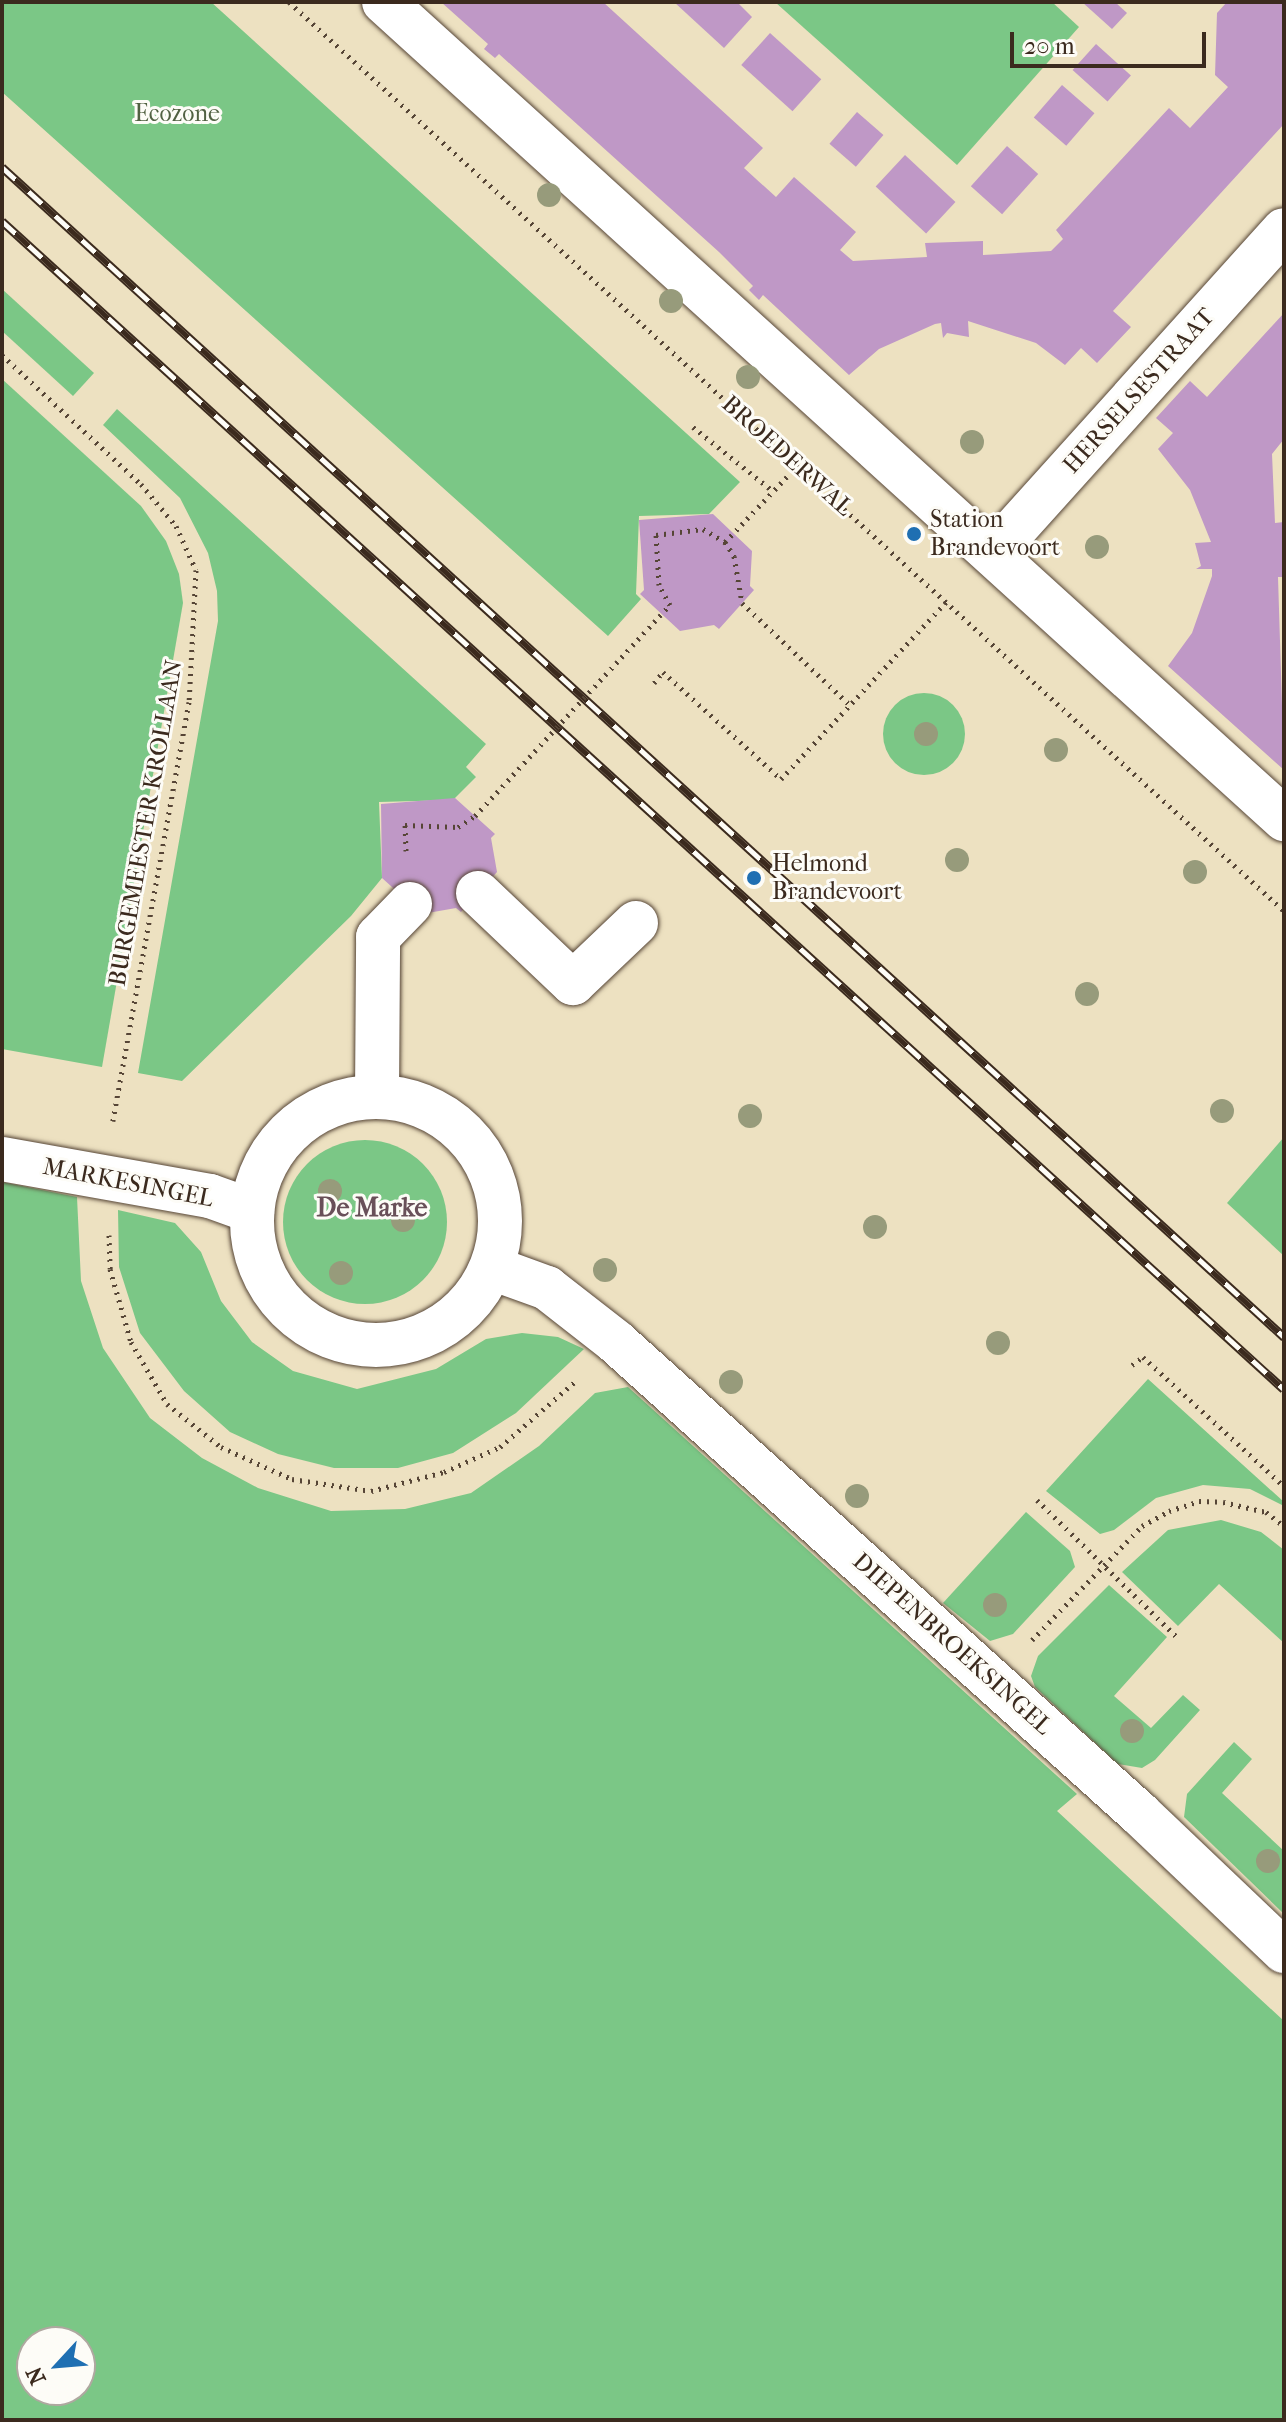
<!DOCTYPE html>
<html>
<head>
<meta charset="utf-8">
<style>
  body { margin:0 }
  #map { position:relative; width:1286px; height:2422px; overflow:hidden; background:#ede1c1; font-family:"IM FELL French Canon",serif }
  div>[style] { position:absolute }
  .green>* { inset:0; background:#7bc786 }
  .round { border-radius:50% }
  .building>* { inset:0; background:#bf98c6; transform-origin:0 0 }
  .path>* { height:5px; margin-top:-2.5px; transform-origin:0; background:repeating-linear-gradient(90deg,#564536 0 2px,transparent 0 8px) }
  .roads { filter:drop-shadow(0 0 2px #564536) drop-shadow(0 0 2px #564536) }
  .street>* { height:44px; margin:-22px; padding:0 22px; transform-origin:22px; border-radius:22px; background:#fff }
  .street>.ring { margin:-22px; padding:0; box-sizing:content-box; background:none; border:44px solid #fff; border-radius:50% }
  .rail>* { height:9px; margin-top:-4.5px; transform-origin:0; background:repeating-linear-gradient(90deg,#fdfcf7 0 18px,#3b2a1e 0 36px); box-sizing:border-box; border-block:2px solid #3b2a1e }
  .path-bridge>* { height:5px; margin-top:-2.5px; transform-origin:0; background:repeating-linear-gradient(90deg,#564536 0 2px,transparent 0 8px) }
  .trees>* { width:24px; height:24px; margin:-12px; border-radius:50%; background:#979b7b }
  .dots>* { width:22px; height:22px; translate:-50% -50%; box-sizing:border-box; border:4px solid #fdfcf7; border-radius:50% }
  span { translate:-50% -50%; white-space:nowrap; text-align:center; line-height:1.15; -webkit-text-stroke:6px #fdfcf7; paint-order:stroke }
  .park-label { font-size:24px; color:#516142 }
  .street-label { font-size:24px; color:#3b2a1e }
  .poi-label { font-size:24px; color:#3b2a1e }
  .left { translate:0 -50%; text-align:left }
  .neighbourhood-label { font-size:26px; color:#695059; font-weight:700 }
  .frame { position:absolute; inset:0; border:4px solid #3b2a1e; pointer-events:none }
  .north { position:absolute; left:16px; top:2326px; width:80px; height:80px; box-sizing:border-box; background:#fdfcf7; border:2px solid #afa8a0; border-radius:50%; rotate:244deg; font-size:22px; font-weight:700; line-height:32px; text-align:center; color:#3b2a1e }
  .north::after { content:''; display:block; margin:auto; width:28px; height:36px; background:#1f6fb2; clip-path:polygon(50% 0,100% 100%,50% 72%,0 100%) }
  .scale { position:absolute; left:1010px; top:32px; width:196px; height:36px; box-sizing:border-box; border:4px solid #3b2a1e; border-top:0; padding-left:10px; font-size:24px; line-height:28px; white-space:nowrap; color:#3b2a1e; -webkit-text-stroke:6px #fdfcf7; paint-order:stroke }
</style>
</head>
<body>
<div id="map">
  <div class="green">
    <div style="clip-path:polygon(2px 2px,211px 2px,740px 482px,709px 514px,639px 516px,636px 594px,641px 599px,608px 636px,2px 92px)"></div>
    <div style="clip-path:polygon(775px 2px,1052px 2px,1079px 27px,957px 165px)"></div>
    <div style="clip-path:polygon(2px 289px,94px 373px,73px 396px,2px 331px)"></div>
    <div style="clip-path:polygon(2px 379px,141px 506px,166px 541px,179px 574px,183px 603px,102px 1067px,2px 1049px)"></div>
    <div style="clip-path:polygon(117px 409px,486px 744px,466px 767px,476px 777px,453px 800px,379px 802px,382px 878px,351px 916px,182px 1081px,138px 1073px,218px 621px,217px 591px,208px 553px,180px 498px,103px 425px)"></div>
    <div class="round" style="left:883px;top:693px;width:82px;height:82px"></div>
    <div style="clip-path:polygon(1284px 1137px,1284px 1256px,1227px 1203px)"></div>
    <div class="round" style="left:283px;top:1140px;width:164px;height:164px"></div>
    <div style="clip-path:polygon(evenodd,2px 1182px,77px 1197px,81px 1281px,103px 1348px,150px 1418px,202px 1458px,258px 1488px,331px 1511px,405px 1509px,471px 1493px,539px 1446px,595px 1393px,628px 1387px,1077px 1794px,1057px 1811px,1284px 2021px,1284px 2420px,2px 2420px,2px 1182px,32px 2342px,80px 2342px,80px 2390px,32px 2390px,32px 2342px)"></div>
    <div style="clip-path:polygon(118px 1210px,175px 1223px,201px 1252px,221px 1301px,252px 1342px,293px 1371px,357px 1389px,436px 1369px,486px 1339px,522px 1333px,558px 1337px,584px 1349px,516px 1413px,453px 1453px,398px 1468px,334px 1468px,278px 1454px,230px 1432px,184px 1391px,140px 1333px,119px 1267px)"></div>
    <div style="clip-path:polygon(1148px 1379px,1284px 1502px,1284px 1506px,1250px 1489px,1203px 1485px,1156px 1498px,1114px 1530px,1100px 1534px,1046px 1491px)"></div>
    <div style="clip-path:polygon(1026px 1512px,1070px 1551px,1075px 1567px,1013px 1634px,990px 1641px,943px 1603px)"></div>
    <div style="clip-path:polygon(1221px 1520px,1261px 1532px,1284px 1550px,1284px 1643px,1219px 1584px,1178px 1626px,1122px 1572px,1168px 1530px)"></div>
    <div style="clip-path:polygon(1109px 1585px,1167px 1637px,1114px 1696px,1151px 1728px,1183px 1695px,1200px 1710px,1155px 1760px,1142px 1768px,1118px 1764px,1035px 1687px,1031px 1676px,1038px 1656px)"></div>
    <div style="clip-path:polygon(1234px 1742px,1252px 1759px,1222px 1793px,1284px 1851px,1284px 1914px,1184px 1817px,1187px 1794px)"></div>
  </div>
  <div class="building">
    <div style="clip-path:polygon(441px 2px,603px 2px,763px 148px,744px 168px,776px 197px,794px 177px,856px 232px,840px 250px,853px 261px,927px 257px,925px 243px,983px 241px,983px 255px,1051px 251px,1063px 239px,1056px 230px,1169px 108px,1190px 128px,1228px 87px,1215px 75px,1217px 13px,1227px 2px,1284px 2px,1284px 124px,1113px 311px,1131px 327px,1097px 363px,1081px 348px,1065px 365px,1036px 343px,968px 321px,969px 337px,947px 333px,943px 338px,941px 323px,935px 324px,879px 349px,849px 375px,763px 295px,759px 300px,749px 290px,753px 286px,719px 252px,499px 54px,495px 58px,484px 49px,488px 44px)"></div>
    <div style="clip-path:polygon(674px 2px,737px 2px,752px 17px,724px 48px)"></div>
    <div style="clip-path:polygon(1082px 2px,1115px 2px,1127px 13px,1112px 29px)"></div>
    <div style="left:770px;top:33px;width:69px;height:43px;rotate:42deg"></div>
    <div style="left:1096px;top:44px;width:47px;height:35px;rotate:42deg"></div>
    <div style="left:1062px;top:85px;width:43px;height:43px;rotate:41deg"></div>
    <div style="left:857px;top:112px;width:35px;height:42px;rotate:41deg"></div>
    <div style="left:1007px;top:146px;width:42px;height:54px;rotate:42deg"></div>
    <div style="left:905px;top:155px;width:69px;height:43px;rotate:43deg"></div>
    <div style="clip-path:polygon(1284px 313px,1284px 439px,1272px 454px,1275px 523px,1284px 522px,1284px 577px,1278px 577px,1284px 770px,1168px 666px,1192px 633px,1212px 576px,1212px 569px,1196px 569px,1201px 566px,1195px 543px,1211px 542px,1190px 490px,1158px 449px,1173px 433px,1156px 418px,1190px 381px,1207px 397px)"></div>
    <div style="clip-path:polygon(713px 514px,752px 551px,750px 586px,754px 590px,719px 629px,714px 625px,680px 631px,640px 594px,644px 590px,639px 520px)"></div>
    <div style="clip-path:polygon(455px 798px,495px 834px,491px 838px,497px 872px,461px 912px,456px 908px,422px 914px,382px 878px,381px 804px)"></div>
  </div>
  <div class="path">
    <div style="left:289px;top:2px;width:1348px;rotate:42.41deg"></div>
    <div style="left:2px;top:355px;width:190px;rotate:42.9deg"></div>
    <div style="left:141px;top:484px;width:55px;rotate:50.2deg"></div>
    <div style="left:176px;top:526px;width:48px;rotate:65.6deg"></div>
    <div style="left:196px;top:570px;width:132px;rotate:93deg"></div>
    <div style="left:189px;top:702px;width:426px;rotate:100.3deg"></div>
    <div style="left:693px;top:427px;width:102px;rotate:38.7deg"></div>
    <div style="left:725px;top:542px;width:17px;rotate:57deg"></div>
    <div style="left:734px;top:556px;width:48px;rotate:80.3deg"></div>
    <div style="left:742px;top:603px;width:149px;rotate:43.4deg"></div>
    <div style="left:670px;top:605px;width:23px;rotate:-119deg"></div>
    <div style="left:659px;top:585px;width:50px;rotate:-93.4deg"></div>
    <div style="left:656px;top:535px;width:47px;rotate:-7.3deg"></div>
    <div style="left:703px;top:529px;width:26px;rotate:31deg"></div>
    <div style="left:725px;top:542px;width:105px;rotate:-46.5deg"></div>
    <div style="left:654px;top:683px;width:14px;rotate:-51deg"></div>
    <div style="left:663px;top:672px;width:159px;rotate:42.2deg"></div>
    <div style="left:781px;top:779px;width:246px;rotate:-47deg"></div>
    <div style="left:406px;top:851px;width:26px;rotate:-92deg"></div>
    <div style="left:405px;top:825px;width:53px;rotate:2.2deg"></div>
    <div style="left:458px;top:827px;width:20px;rotate:-33deg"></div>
    <div style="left:109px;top:1235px;width:34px;rotate:88deg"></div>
    <div style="left:110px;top:1269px;width:76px;rotate:74deg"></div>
    <div style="left:131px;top:1342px;width:72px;rotate:59.9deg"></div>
    <div style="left:167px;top:1404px;width:69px;rotate:38.5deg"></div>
    <div style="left:221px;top:1447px;width:78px;rotate:24.3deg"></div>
    <div style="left:292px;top:1479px;width:80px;rotate:8.6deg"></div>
    <div style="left:371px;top:1491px;width:75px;rotate:-14.6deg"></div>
    <div style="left:444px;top:1472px;width:61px;rotate:-24.1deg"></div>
    <div style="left:500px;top:1447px;width:101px;rotate:-41deg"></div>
    <div style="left:1132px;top:1365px;width:14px;rotate:-36deg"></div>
    <div style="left:1143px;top:1357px;width:191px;rotate:42.5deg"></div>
    <div style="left:1037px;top:1500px;width:196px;rotate:44.4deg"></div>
    <div style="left:1032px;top:1640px;width:158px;rotate:-46deg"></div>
    <div style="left:1142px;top:1526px;width:31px;rotate:-29deg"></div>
    <div style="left:1169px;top:1511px;width:32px;rotate:-18deg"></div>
    <div style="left:1199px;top:1501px;width:24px;rotate:2deg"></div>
    <div style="left:1223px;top:1502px;width:44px;rotate:13.1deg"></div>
    <div style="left:1266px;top:1512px;width:23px;rotate:38deg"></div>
  </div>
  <div class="roads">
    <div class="street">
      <div style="left:384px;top:2px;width:1216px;rotate:42.23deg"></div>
      <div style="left:994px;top:552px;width:433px;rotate:-48deg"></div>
      <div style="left:478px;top:893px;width:131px;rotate:43.5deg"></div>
      <div style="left:573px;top:983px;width:87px;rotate:-43.6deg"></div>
      <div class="ring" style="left:252px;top:1097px;width:204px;height:204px"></div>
      <div style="left:377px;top:1097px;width:160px;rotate:-89.6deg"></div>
      <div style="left:378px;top:937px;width:46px;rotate:-45.9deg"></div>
      <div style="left:2px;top:1159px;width:211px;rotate:10.1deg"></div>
      <div style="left:210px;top:1196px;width:45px;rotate:19.7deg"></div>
      <div style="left:492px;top:1268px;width:59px;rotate:20deg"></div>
      <div style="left:547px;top:1288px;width:88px;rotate:38deg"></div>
      <div style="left:616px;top:1342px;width:705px;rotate:42.01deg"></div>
      <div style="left:1140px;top:1814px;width:199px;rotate:43.6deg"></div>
    </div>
  </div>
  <div class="rail">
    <div style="left:2px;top:167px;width:1736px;rotate:42.38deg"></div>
    <div style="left:2px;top:221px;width:1734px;rotate:42.34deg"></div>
  </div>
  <div class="path-bridge">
    <div style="left:475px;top:816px;width:287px;rotate:-47.3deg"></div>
  </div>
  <div class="trees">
    <div style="left:549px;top:195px"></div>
    <div style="left:671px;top:301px"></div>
    <div style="left:748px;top:377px"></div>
    <div style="left:972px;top:442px"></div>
    <div style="left:1097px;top:547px"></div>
    <div style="left:926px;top:734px"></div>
    <div style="left:1056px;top:750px"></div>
    <div style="left:957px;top:860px"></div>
    <div style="left:1195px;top:872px"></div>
    <div style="left:1087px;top:994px"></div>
    <div style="left:1222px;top:1111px"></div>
    <div style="left:750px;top:1116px"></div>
    <div style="left:330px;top:1191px"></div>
    <div style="left:403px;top:1220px"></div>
    <div style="left:875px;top:1227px"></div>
    <div style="left:605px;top:1270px"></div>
    <div style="left:341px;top:1273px"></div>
    <div style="left:998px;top:1343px"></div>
    <div style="left:731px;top:1382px"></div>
    <div style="left:857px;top:1496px"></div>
    <div style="left:995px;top:1605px"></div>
    <div style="left:1132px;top:1731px"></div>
    <div style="left:1268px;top:1861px"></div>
  </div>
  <div class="dots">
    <div style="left:914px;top:534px;background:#1f6fb2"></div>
    <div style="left:754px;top:878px;background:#1f6fb2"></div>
  </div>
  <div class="park-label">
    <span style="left:177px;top:114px">Ecozone</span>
  </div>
  <div class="street-label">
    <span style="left:1139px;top:391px;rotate:-48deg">HERSELSESTRAAT</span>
    <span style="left:787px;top:456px;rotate:42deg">BROEDERWAL</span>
    <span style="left:146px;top:823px;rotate:-80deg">BURGEMEESTER KROLLAAN</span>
    <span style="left:128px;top:1183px;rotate:11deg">MARKESINGEL</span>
    <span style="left:952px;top:1644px;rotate:42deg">DIEPENBROEKSINGEL</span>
  </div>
  <div class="poi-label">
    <span class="left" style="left:930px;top:534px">Station<br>Brandevoort</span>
    <span class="left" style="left:772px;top:878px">Helmond<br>Brandevoort</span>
  </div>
  <div class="neighbourhood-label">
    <span style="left:372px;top:1208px">De Marke</span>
  </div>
  <div class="frame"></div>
  <div class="north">N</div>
  <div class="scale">20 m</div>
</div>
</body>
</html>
